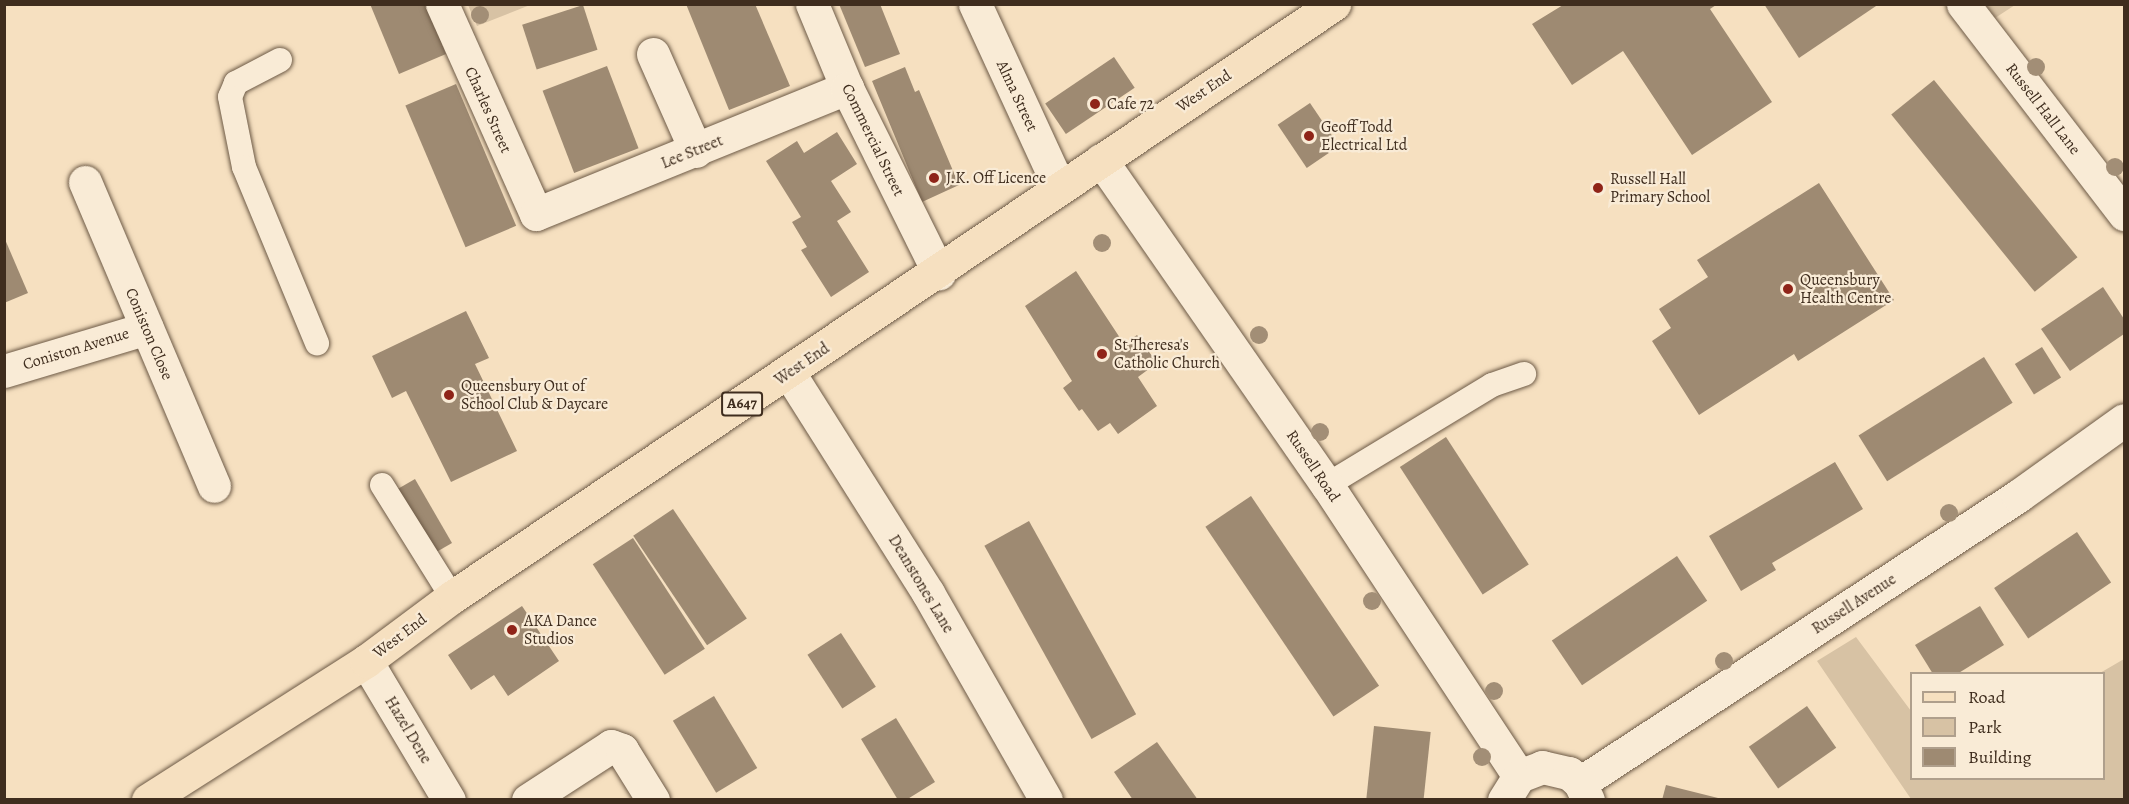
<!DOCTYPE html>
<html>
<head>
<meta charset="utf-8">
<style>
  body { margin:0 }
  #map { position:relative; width:2129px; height:804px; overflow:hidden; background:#f6e0c0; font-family:Alegreya,serif }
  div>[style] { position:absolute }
  .green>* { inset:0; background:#d7c2a4 }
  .building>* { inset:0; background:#9e8a72; transform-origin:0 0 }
  .roads { filter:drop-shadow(0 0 2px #6d5a46) drop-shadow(0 0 2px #6d5a46) }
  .lane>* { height:24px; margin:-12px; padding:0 12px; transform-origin:12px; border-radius:12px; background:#f9ebd6 }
  .street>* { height:33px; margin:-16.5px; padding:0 16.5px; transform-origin:16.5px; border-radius:16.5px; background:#f9ebd6 }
  .primary>* { height:33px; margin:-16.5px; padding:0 16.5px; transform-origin:16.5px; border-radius:16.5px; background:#f6e0c0 }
  .trees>* { width:18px; height:18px; margin:-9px; border-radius:50%; background:#a28e76 }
  .dots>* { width:16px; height:16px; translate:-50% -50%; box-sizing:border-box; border:3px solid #f9ebd6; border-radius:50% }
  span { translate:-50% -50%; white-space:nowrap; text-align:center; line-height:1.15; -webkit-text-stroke:4.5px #f9ebd6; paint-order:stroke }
  .shield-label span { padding:2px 4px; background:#f9ebd6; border:2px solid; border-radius:4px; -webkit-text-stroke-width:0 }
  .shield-label { font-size:15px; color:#3f2d1e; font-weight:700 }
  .street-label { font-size:16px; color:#3f2d1e }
  .poi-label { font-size:16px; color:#3f2d1e }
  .left { translate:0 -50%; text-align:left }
  .frame { position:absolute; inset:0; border:6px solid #3f2d1e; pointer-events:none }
  .legend { position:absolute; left:1910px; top:672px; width:195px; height:108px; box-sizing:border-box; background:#f9ebd6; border:2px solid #af9f8c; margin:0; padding:8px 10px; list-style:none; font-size:18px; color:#3f2d1e }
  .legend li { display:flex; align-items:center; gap:12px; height:30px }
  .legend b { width:30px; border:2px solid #af9f8c }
</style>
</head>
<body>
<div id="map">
  <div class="green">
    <div style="clip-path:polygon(468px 5px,530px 5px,477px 26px)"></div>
    <div style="clip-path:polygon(1986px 5px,2015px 5px,1995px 18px)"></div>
    <div style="clip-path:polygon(1856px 637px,1911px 711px,1912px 778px,2104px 778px,2104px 674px,2100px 673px,2124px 659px,2124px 799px,1911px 799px,1817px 661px)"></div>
  </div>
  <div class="building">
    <div style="clip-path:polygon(370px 4px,426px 4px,446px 54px,399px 74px)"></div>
    <div style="clip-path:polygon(686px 4px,755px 4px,790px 86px,729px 110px)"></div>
    <div style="clip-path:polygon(839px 4px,880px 4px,900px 54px,865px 67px)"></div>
    <div style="clip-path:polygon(1764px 4px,1879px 4px,1799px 58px)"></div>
    <div style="left:583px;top:5px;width:47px;height:64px;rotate:72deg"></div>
    <div style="clip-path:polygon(1563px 5px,1716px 5px,1710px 9px,1772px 102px,1692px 155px,1623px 51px,1572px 85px,1532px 24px)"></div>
    <div style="left:1114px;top:57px;width:37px;height:83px;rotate:56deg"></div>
    <div style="left:607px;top:66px;width:88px;height:69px;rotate:69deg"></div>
    <div style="clip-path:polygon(905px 67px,915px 92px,919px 90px,959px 185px,922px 202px,872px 81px)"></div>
    <div style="left:1934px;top:80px;width:228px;height:55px;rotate:51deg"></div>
    <div style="left:456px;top:84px;width:154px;height:55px;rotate:67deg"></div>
    <div style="left:1310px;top:103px;width:52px;height:39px;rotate:56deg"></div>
    <div style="clip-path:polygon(837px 132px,857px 164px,831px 181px,851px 212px,837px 221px,869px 272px,831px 297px,801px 250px,807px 247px,792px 222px,801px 217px,766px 161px,797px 141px,804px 153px)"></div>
    <div style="clip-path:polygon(1819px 183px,1894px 300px,1798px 361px,1794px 354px,1699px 415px,1652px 341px,1671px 328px,1659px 309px,1708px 277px,1697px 260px)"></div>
    <div style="clip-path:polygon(4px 237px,28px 293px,4px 303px)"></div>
    <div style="clip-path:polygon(1076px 271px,1124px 344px,1137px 335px,1157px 363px,1138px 377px,1157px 406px,1118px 434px,1110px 423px,1098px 431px,1082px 409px,1079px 411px,1063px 388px,1072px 381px,1025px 306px)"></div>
    <div style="clip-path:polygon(2103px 287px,2124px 319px,2124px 334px,2070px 371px,2041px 329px)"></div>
    <div style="clip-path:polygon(466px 311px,489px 358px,475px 364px,517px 451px,451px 482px,406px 391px,392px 398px,372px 356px)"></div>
    <div style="left:2042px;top:347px;width:36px;height:32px;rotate:58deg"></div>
    <div style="left:1984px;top:357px;width:54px;height:148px;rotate:58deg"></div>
    <div style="left:1446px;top:437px;width:152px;height:55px;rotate:57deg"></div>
    <div style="clip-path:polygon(1835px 462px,1863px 509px,1772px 563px,1776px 570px,1741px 591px,1709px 536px)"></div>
    <div style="left:415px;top:479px;width:74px;height:22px;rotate:60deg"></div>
    <div style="left:1251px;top:496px;width:229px;height:55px;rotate:56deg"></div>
    <div style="left:673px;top:509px;width:132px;height:48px;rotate:56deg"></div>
    <div style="left:1029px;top:521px;width:221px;height:51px;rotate:61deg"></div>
    <div style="left:2077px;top:532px;width:61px;height:100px;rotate:56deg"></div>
    <div style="left:633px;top:538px;width:132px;height:48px;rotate:57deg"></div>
    <div style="left:1677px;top:556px;width:54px;height:151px;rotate:56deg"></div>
    <div style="clip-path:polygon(522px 606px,559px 661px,508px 696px,494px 675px,471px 690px,448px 655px)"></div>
    <div style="clip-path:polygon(1980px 606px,2004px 645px,1957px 674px,1933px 674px,1915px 645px)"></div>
    <div style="left:841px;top:633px;width:64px;height:40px;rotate:57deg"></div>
    <div style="left:714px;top:696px;width:84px;height:48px;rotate:59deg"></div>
    <div style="left:1807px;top:706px;width:51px;height:71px;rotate:55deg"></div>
    <div style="clip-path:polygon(896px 718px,935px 782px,906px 800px,898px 800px,861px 739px)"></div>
    <div style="left:1374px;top:726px;width:57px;height:74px;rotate:6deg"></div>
    <div style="clip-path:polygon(1157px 742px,1198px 800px,1133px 800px,1114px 772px)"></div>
    <div style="clip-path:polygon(1666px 785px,1722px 799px,1721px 800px,1662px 800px)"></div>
  </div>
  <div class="roads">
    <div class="lane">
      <div style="left:280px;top:60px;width:50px;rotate:152.4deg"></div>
      <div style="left:236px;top:83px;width:15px;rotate:113deg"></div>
      <div style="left:230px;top:97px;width:71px;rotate:78.7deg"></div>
      <div style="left:244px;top:167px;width:191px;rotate:67.5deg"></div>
      <div style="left:382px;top:485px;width:132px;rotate:58deg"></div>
      <div style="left:1327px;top:485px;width:193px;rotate:-31.2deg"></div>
      <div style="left:1492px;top:385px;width:34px;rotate:-19deg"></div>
    </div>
    <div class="street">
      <div style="left:442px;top:4px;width:230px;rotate:65.9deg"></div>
      <div style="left:536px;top:214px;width:336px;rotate:-22.1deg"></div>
      <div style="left:812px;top:4px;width:91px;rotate:67.4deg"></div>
      <div style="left:847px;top:88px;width:207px;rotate:63.6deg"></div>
      <div style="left:975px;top:4px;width:201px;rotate:65.3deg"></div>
      <div style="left:1963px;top:4px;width:265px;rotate:52.5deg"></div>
      <div style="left:653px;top:54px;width:106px;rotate:66.1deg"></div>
      <div style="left:1101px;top:160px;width:396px;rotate:55.2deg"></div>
      <div style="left:1327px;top:485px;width:349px;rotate:56.6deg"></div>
      <div style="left:85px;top:182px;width:330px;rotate:67deg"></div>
      <div style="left:4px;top:371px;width:149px;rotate:-16.7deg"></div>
      <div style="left:789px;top:373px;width:260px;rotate:57.7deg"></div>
      <div style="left:928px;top:593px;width:238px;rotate:60.3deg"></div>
      <div style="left:366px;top:661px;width:162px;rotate:59.2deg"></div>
      <div style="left:1580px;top:783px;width:524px;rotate:-33.23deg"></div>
      <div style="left:2018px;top:496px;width:130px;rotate:-35.6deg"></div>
      <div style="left:528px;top:800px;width:99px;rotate:-33deg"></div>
      <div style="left:611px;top:746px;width:12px;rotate:20deg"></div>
      <div style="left:622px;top:750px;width:59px;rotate:58.2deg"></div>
      <div style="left:1504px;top:800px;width:28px;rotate:-58deg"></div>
      <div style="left:1519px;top:776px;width:25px;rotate:-21deg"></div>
      <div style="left:1542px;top:767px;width:28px;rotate:13deg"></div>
      <div style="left:1569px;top:773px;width:15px;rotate:42deg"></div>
      <div style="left:1580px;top:783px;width:19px;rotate:65deg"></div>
    </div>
    <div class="primary">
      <div style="left:148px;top:800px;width:259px;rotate:-32.5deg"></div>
      <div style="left:366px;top:661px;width:107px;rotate:-36.7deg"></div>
      <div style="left:452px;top:597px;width:1063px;rotate:-33.91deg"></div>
    </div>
  </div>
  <div class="trees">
    <div style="left:480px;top:15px"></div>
    <div style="left:2036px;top:67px"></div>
    <div style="left:2115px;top:167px"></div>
    <div style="left:1102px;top:243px"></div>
    <div style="left:1259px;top:335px"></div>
    <div style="left:1320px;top:432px"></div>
    <div style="left:1949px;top:513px"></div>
    <div style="left:1372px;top:601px"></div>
    <div style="left:1724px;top:661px"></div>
    <div style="left:1494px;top:691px"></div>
    <div style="left:1482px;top:757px"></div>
  </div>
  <div class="dots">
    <div style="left:1095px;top:104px;background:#8f2418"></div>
    <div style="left:1309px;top:136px;background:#8f2418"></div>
    <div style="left:934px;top:178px;background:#8f2418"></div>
    <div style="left:1598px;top:188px;background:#8f2418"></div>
    <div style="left:1788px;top:289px;background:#8f2418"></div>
    <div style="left:1102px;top:354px;background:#8f2418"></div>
    <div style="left:449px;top:395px;background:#8f2418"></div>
    <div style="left:512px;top:630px;background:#8f2418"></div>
  </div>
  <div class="shield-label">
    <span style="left:742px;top:404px">A647</span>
  </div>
  <div class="street-label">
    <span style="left:1204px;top:91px;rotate:-34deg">West End</span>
    <span style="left:1017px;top:96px;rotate:65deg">Alma Street</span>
    <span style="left:2043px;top:109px;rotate:52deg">Russell Hall Lane</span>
    <span style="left:488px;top:110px;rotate:66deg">Charles Street</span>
    <span style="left:873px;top:140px;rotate:64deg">Commercial Street</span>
    <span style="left:692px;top:152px;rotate:-22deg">Lee Street</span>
    <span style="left:149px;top:334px;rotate:67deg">Coniston Close</span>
    <span style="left:76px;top:349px;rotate:-17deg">Coniston Avenue</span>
    <span style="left:802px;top:364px;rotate:-34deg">West End</span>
    <span style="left:1313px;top:466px;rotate:56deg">Russell Road</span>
    <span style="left:921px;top:584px;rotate:59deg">Deanstones Lane</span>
    <span style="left:1854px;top:604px;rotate:-33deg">Russell Avenue</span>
    <span style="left:400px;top:636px;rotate:-37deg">West End</span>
    <span style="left:408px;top:730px;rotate:59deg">Hazel Dene</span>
  </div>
  <div class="poi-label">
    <span class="left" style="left:1107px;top:104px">Cafe 72</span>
    <span class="left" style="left:1321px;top:136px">Geoff Todd<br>Electrical Ltd</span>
    <span class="left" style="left:946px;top:178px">J.K. Off Licence</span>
    <span class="left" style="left:1610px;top:188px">Russell Hall<br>Primary School</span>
    <span class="left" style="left:1800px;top:289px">Queensbury<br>Health Centre</span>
    <span class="left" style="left:1114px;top:354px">St Theresa's<br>Catholic Church</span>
    <span class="left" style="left:461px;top:395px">Queensbury Out of<br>School Club &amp; Daycare</span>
    <span class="left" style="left:524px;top:630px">AKA Dance<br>Studios</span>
  </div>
  <div class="frame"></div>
  <ul class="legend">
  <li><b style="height:8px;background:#f6e0c0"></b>Road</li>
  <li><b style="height:16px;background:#d7c2a4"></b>Park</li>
  <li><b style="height:16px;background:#9e8a72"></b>Building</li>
  </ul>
</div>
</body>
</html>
